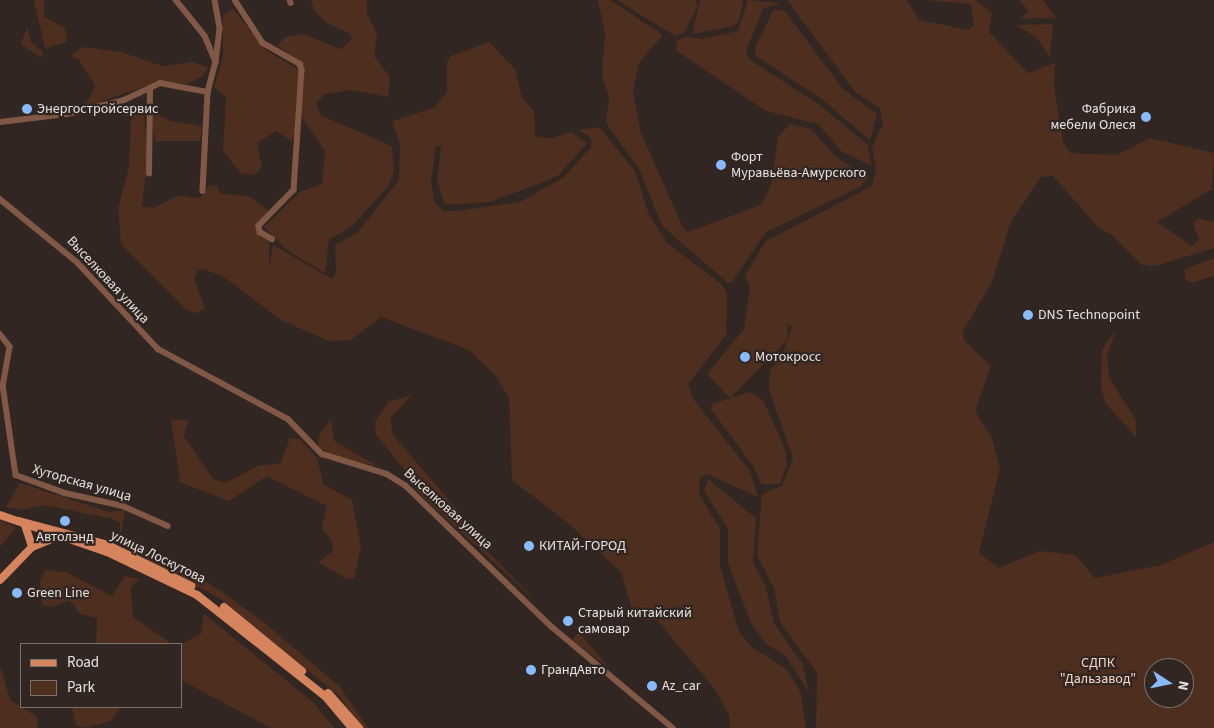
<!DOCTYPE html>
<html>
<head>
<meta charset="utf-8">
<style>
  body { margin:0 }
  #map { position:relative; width:1214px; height:728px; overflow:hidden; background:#312621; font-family:"Source Sans 3",sans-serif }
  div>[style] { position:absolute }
  .green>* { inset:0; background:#4e2e1f }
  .minor>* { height:5.5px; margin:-2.75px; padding:0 2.75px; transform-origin:2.75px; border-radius:2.75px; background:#805845 }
  .major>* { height:8px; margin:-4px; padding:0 4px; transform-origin:4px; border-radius:4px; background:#d5845d }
  .dots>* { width:14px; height:14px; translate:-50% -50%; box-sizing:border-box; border:2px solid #312621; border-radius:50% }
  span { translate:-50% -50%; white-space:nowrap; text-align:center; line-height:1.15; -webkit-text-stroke:4.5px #312621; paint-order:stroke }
  .poi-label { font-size:14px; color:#eae2df }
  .left { translate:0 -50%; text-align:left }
  .right { translate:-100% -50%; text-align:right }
  .street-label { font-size:14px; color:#eae2df }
  .park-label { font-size:14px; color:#f6d6c7 }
  .legend { position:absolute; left:20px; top:643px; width:162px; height:65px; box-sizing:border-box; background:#312621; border:1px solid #7b716d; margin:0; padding:6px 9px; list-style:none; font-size:15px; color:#eae2df }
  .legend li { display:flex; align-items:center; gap:10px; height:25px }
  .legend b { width:25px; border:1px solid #7b716d }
  .north { position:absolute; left:1144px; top:658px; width:50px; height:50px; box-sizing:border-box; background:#312621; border:1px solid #7b716d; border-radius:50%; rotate:101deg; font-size:14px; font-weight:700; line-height:20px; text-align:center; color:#eae2df }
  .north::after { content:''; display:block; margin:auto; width:18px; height:22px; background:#89bafc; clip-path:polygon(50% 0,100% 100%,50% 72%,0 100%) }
</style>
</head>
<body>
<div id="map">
  <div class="green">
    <div style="clip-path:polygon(34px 0,44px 0,44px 17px,65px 28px,67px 42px,45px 48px)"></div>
    <div style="clip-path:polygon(311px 0,367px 0,367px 14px,377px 34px,374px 56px,390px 77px,388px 97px,350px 90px,325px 94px,316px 103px,320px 115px,392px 146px,394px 171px,389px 185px,354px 224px,329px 240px,325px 273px,287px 250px,264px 227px,300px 192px,322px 184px,325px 151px,301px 116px,304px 67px,277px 45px,286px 37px,303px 34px,341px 49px,352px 39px,349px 33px,327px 23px,314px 10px)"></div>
    <div style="clip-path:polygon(598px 0,610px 0,663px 35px,639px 63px,633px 92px,641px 133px,683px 228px,688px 232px,761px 205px,771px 185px,778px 137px,790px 124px,811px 129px,835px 156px,868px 178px,860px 187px,766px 232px,732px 282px,727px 282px,662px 226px,639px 169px,606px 123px,609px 99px,602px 75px,605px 33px)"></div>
    <div style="clip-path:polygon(617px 0,696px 0,697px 7px,685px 32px,675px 36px)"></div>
    <div style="clip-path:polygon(700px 0,743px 0,739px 21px,733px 26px,692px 34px)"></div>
    <div style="clip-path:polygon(748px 0,781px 3px,763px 9px,746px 51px,749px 59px,818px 104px,867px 144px,872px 166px,841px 151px,818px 124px,766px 111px,677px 51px,676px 42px,684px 37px,703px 39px,738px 31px)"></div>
    <div style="clip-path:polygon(evenodd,787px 0,907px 0,919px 20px,968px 30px,974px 25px,971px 4px,925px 0,976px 0,992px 13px,989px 32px,1028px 73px,1055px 63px,1054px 85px,1063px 142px,1070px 153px,1117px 155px,1150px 138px,1214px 153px,1212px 189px,1157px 222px,1192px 246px,1199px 240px,1193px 223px,1199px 218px,1214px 222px,1214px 248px,1155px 266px,1142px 265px,1112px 235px,1098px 227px,1053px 176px,1041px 177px,1011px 221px,992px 282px,963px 331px,964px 340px,991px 366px,975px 411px,992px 438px,1000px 469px,979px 553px,999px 568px,1040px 551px,1075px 555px,1095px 578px,1161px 565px,1214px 542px,1214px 728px,816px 728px,817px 673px,780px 622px,774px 589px,757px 555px,762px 494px,782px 486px,793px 458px,769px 390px,770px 370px,783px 354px,792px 327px,788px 324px,787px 340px,730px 398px,707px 374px,744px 329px,750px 288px,745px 275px,766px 241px,872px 186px,876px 169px,872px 146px,883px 125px,880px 108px,855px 92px,787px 0,1154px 668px,1184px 668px,1184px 698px,1154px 698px,1154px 668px)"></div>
    <div style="clip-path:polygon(1019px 0,1043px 0,1056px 18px,1019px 19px,1029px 11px)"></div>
    <div style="clip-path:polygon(233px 9px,267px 51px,299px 70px,296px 137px,291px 141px,276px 131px,257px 143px,262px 167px,254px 175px,241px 173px,223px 151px,226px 97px,214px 87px,223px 58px,223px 15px)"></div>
    <div style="clip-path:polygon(774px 9px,785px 11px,842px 88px,877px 114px,870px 140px,820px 98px,756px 56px,755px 48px)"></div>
    <div style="clip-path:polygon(1053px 24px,1050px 57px,1036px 37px,1016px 25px)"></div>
    <div style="clip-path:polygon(27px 27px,31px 42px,43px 52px,41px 58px,21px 44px)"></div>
    <div style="clip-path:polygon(489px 42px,515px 69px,522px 97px,534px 112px,535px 137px,552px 138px,571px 132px,587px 143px,559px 175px,546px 181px,490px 202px,445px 205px,437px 181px,441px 147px,436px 145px,431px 183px,435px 203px,444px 211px,457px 211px,520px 202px,563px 178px,591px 147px,591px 138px,579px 130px,599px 127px,635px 171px,648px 212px,666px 242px,722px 285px,727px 294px,726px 335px,688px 384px,694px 400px,750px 471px,758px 497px,707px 474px,700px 477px,699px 494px,720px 529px,720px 566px,739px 632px,752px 647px,787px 670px,801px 693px,806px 728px,730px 728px,729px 715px,716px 691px,657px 620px,635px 619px,621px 572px,568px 523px,512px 480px,509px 398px,496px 376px,469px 350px,381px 317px,351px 340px,329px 341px,281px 320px,224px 277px,204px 269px,197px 271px,194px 279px,205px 308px,197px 313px,187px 310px,121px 244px,118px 208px,129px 167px,131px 119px,112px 108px,126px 104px,144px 113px,148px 157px,142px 206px,154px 208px,177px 196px,200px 198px,210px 185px,217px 186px,220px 193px,250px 197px,269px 211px,256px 228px,269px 239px,269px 270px,273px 245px,332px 279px,336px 272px,335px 245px,357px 233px,399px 180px,400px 145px,392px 121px,434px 108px,447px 92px,447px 62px,451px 56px)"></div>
    <div style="clip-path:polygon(82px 47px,121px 52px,162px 66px,192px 62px,208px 67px,203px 76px,187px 84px,160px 81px,74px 111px,88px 101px,95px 86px,79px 60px,71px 56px)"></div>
    <div style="clip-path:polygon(155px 112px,170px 121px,202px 126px,200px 141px,155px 141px,151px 116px)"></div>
    <div style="clip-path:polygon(1214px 258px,1214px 276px,1191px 283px,1185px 278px,1185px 269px)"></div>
    <div style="clip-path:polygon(1116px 330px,1107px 355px,1109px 378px,1136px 420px,1136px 437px,1106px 404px,1101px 388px,1102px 349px)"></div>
    <div style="clip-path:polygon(750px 392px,763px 400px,785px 449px,787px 465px,780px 484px,761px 484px,753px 466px,711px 409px,712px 404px)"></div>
    <div style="clip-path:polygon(412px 395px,390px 418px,393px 435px,484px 541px,485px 549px,544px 609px,417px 491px,413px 480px,376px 435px,375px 422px,388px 402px)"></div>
    <div style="clip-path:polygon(171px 419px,188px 421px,184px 436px,213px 479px,225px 483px,258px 466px,281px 463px,290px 438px,300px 439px,317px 458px,323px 484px,352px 500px,361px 547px,354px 578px,347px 579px,318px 562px,333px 551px,332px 541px,322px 528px,327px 506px,267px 476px,229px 501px,180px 482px)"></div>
    <div style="clip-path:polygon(331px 419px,334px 441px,379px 467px,333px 456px,318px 446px,319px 435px)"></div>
    <div style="clip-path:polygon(708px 479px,756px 518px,753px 563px,765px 584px,774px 623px,803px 665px,809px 693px,786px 656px,766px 644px,751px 623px,728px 563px,728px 529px,704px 491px)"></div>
    <div style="clip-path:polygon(20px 483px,109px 512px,125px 510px,120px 538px,120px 523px,113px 519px,44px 505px,23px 510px,6px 507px)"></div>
    <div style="clip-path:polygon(0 520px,16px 528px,0 547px)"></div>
    <div style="clip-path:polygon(132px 544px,193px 572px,260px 619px,340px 687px,368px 728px,362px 728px,339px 696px,221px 599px,124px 547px)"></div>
    <div style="clip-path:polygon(45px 570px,66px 572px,112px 596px,125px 576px,140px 579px,131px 587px,133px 617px,172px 644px,96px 644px,97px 618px,80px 614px,70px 600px,51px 607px,42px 605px,40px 581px)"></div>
    <div style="clip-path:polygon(204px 614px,314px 703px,334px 728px,271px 728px,181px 680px,181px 644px,201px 634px)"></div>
    <div style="clip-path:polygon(585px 624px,582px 636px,610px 669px,572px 640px)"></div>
    <div style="clip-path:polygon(0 665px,10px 700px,37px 717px,38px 728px,0 728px)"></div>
    <div style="clip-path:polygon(72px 707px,121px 707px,112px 720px,87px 728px,76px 726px)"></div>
  </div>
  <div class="minor">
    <div style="left:176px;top:0;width:46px;rotate:51.1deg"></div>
    <div style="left:205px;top:36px;width:28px;rotate:67deg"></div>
    <div style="left:216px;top:62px;width:31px;rotate:105deg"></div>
    <div style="left:208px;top:92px;width:99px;rotate:92.9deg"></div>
    <div style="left:215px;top:0;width:29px;rotate:80deg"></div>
    <div style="left:220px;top:29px;width:33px;rotate:97deg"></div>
    <div style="left:235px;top:0;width:51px;rotate:56.9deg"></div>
    <div style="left:263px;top:43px;width:43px;rotate:29.6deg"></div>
    <div style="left:300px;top:64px;width:6px;rotate:72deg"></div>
    <div style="left:302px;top:70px;width:120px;rotate:93.8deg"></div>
    <div style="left:294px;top:190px;width:50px;rotate:134.2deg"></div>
    <div style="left:259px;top:226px;width:6px;rotate:81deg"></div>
    <div style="left:260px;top:232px;width:14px;rotate:30deg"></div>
    <div style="left:290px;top:0;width:3px;rotate:72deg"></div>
    <div style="left:0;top:122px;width:67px;rotate:-6.8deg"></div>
    <div style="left:67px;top:114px;width:59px;rotate:-13.8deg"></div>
    <div style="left:124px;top:100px;width:40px;rotate:-25deg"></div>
    <div style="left:160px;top:83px;width:49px;rotate:10.6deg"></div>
    <div style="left:149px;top:174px;width:84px;rotate:-89.3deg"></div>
    <div style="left:0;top:199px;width:99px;rotate:39.3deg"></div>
    <div style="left:77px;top:262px;width:119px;rotate:47deg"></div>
    <div style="left:158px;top:349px;width:148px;rotate:28.3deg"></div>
    <div style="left:288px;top:419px;width:49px;rotate:45.8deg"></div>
    <div style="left:322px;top:454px;width:68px;rotate:17.1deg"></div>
    <div style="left:387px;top:474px;width:22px;rotate:32deg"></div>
    <div style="left:406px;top:486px;width:202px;rotate:44deg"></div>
    <div style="left:551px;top:626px;width:159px;rotate:39.9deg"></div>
    <div style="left:0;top:334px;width:16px;rotate:52deg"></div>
    <div style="left:10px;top:347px;width:39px;rotate:100deg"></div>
    <div style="left:3px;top:385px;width:91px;rotate:81.8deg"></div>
    <div style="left:16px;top:475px;width:52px;rotate:20.2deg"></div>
    <div style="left:65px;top:493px;width:59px;rotate:12.6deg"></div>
    <div style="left:123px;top:506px;width:49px;rotate:24deg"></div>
  </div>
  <div class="major">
    <div style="left:0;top:515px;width:113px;rotate:19.1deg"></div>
    <div style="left:107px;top:552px;width:100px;rotate:25.5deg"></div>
    <div style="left:197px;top:595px;width:163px;rotate:38.3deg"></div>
    <div style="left:325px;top:696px;width:42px;rotate:49.8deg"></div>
    <div style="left:19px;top:521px;width:92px;rotate:15.1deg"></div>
    <div style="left:108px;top:545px;width:93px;rotate:26.3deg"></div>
    <div style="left:25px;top:525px;width:23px;rotate:72deg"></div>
    <div style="left:0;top:580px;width:46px;rotate:-45.9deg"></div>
    <div style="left:32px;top:547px;width:27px;rotate:-22deg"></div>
    <div style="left:224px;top:607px;width:101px;rotate:39.4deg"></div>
    <div style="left:328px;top:693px;width:47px;rotate:48.5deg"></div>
  </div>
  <div class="dots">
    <div style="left:27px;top:109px;background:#89bafc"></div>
    <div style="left:1146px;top:117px;background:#89bafc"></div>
    <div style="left:721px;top:165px;background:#89bafc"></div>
    <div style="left:1028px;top:315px;background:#89bafc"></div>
    <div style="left:745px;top:357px;background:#89bafc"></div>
    <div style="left:65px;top:521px;background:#89bafc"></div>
    <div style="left:529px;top:546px;background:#89bafc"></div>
    <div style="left:17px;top:593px;background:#89bafc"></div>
    <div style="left:568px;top:621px;background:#89bafc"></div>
    <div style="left:531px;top:670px;background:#89bafc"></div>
    <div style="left:652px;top:686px;background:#89bafc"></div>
  </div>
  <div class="poi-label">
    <span class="left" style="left:37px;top:109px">Энергостройсервис</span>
    <span class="right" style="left:1136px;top:117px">Фабрика<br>мебели Олеся</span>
    <span class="left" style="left:731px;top:165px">Форт<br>Муравьёва-Амурского</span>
    <span class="left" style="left:1038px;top:315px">DNS Technopoint</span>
    <span class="left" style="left:755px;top:357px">Мотокросс</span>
    <span style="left:65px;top:537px">Автолэнд</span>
    <span class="left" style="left:539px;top:546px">КИТАЙ-ГОРОД</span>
    <span class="left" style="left:27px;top:593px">Green Line</span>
    <span class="left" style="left:578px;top:621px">Старый китайский<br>самовар</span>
    <span class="left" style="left:541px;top:670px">ГрандАвто</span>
    <span class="left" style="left:662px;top:686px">Az_car</span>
  </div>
  <div class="street-label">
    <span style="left:108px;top:280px;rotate:47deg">Выселковая улица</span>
    <span style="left:82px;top:483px;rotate:16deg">Хуторская улица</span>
    <span style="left:448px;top:509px;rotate:42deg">Выселковая улица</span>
    <span style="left:158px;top:557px;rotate:26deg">улица Лоскутова</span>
  </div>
  <div class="park-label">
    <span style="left:1098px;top:671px">СДПК<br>"Дальзавод"</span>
  </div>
  <ul class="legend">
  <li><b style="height:6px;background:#d5845d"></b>Road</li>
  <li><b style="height:14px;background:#4e2e1f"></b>Park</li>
  </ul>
  <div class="north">N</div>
</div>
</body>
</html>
